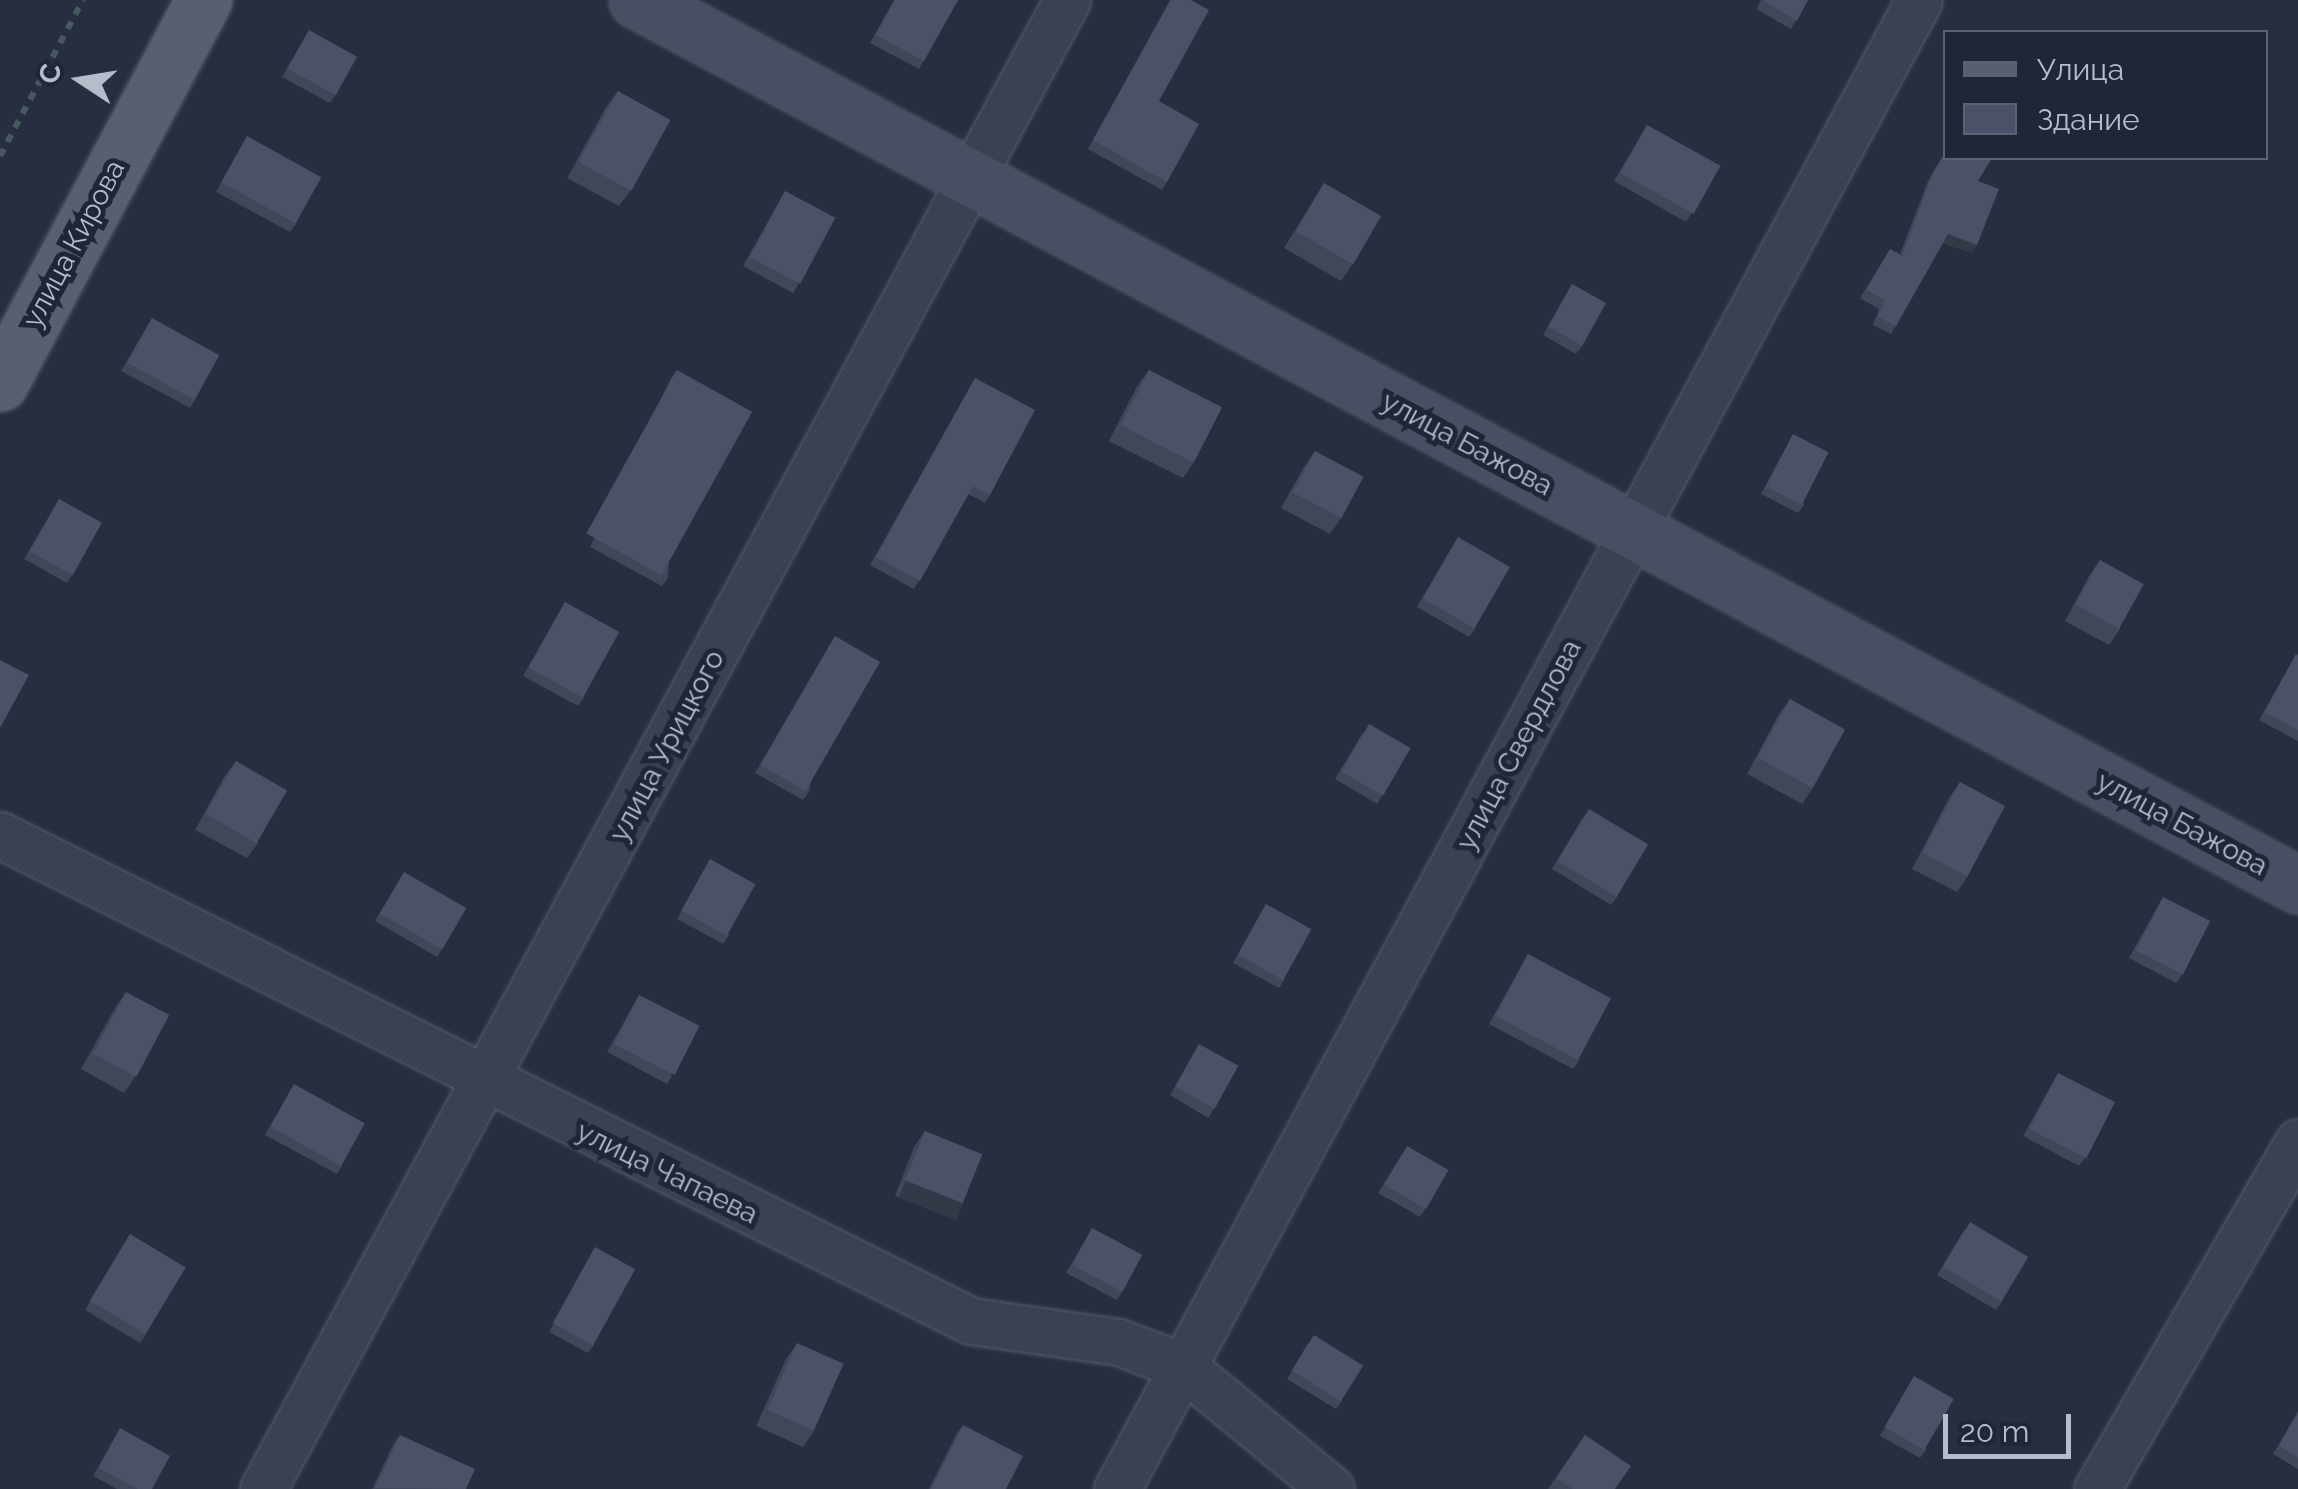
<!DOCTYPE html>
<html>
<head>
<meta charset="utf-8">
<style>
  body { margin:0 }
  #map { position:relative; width:2298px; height:1489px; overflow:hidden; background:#272e40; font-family:Raleway,sans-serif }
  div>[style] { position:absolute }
  .path>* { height:6px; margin-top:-3px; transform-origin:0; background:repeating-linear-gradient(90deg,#47585e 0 8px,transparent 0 16px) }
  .roads { filter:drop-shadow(0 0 2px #555c6b) drop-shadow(0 0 2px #555c6b) }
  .street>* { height:45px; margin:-22.5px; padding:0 22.5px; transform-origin:22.5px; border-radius:22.5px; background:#3b4150 }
  .secondary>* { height:55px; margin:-27.5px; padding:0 27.5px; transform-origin:27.5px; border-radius:27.5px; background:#494f63 }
  .primary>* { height:55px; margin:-27.5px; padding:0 27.5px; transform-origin:27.5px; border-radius:27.5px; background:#595f70 }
  .wall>* { inset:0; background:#404759 }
  .shaded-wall>* { inset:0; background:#343948; transform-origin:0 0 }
  .building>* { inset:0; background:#4b5267; transform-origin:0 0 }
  span { translate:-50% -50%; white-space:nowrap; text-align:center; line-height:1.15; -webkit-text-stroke:10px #1f2636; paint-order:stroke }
  .street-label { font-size:28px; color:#b7bccb }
  .legend { position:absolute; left:1943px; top:30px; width:325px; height:130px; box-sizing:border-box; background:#1f2636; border:2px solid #5c6272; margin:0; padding:12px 18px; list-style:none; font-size:30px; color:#b7bccb }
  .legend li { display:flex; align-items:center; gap:20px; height:50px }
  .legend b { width:50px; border:2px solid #5c6272 }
  .north { position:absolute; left:30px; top:30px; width:100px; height:100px; -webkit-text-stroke:8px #1f2636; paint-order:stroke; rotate:282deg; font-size:28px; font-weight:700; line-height:40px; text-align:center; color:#b7bccb }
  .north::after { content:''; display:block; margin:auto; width:35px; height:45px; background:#b7bccb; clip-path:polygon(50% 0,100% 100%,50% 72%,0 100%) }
  .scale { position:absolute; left:1943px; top:1414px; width:128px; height:45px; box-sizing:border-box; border:5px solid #b7bccb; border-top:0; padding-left:12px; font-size:30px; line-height:35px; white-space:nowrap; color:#b7bccb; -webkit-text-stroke:8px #1f2636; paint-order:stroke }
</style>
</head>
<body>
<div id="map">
  <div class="path">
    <div style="left:0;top:156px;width:177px;rotate:-62deg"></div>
  </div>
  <div class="roads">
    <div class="street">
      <div style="left:0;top:835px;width:1086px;rotate:26.59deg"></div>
      <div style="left:971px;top:1321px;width:149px;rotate:8.1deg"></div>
      <div style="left:1119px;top:1342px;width:67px;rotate:20.9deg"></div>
      <div style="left:1182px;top:1366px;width:193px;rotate:39.5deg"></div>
      <div style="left:263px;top:1489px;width:1692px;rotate:-61.63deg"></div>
      <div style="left:1117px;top:1489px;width:1691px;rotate:-61.69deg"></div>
      <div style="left:2097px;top:1489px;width:401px;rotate:-59.9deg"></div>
    </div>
    <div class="secondary">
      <div style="left:637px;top:0;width:1882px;rotate:28.05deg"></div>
    </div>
    <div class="primary">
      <div style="left:0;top:383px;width:434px;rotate:-62deg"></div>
    </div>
  </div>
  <div class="wall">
    <div style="clip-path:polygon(894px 0,958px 0,919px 69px,870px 43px)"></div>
    <div style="clip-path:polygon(1170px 0,1191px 0,1159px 101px,1167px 182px,1162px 190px,1088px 149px)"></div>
    <div style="clip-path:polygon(1761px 0,1808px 0,1791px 29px,1756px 9px)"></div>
    <div style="clip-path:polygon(309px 30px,335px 95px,330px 103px,282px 77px)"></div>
    <div style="clip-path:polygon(618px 91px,630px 191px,619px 206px,567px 178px,606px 107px)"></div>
    <div style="clip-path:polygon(1647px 125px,1692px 213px,1686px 222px,1614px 181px)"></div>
    <div style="clip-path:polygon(247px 136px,296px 224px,290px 232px,216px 192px)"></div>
    <div style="clip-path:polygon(1946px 150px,1946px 158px,1978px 181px,1972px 253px,1943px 243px,1891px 334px,1873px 325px,1879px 309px,1860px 298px,1890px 249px,1900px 254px,1928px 181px)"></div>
    <div style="clip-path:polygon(1324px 183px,1352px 265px,1341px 281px,1284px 248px)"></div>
    <div style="clip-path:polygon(785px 191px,798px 285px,793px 293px,743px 266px)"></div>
    <div style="clip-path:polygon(1572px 284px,1582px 346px,1576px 354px,1543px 335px)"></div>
    <div style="clip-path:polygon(152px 318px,195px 400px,190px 408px,121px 371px)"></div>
    <div style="clip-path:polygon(677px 370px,668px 578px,662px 586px,590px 547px,671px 378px)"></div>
    <div style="clip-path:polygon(1149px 370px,1194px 462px,1183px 478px,1109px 441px,1137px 386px)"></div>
    <div style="clip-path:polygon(975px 378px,990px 495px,985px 503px,968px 494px,914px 589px,870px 565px)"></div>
    <div style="clip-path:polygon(1793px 434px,1804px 505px,1798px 513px,1761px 494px)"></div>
    <div style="clip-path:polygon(1315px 451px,1341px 518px,1330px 534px,1281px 508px,1304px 467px)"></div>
    <div style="clip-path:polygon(59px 499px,72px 575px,67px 583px,24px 559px)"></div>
    <div style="clip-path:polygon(1458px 537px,1475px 629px,1469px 637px,1417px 607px)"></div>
    <div style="clip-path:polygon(2100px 560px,2120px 629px,2109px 645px,2065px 621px,2089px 576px)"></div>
    <div style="clip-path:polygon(565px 602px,584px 698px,578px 706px,523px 676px)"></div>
    <div style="clip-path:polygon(835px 636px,809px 792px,803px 800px,755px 773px)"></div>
    <div style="clip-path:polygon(2296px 654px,2298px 655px,2298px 741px,2259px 720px)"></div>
    <div style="clip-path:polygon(1790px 699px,1813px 788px,1802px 804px,1747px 774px,1779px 714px)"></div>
    <div style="clip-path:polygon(1363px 732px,1382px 796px,1377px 804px,1335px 779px)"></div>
    <div style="clip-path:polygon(236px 761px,258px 843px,247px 858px,195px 830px,224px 777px)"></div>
    <div style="clip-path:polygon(1960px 782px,1968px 876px,1957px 892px,1912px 869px,1949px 798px)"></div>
    <div style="clip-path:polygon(1583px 817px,1617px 897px,1611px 905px,1552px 869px)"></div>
    <div style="clip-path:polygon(710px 859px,729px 935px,723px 944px,677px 919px)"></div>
    <div style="clip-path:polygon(404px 872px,442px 949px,437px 957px,375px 921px)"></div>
    <div style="clip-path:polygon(2163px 897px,2182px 975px,2176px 983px,2129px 958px)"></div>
    <div style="clip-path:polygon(1266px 904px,1284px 980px,1279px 988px,1233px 963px)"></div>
    <div style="clip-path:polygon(1528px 954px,1579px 1061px,1573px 1069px,1489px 1024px)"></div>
    <div style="clip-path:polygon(126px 992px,135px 1077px,124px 1093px,81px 1069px,115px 1008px)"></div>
    <div style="clip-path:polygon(639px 995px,672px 1076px,667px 1084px,607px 1052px)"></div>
    <div style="clip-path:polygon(1199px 1044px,1214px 1109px,1208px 1118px,1170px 1095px)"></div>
    <div style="clip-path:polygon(2058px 1073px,2085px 1158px,2079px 1166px,2023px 1136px)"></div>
    <div style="clip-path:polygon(294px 1084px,342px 1166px,337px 1174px,265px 1135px)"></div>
    <div style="clip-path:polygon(925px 1131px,953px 1219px,895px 1196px,914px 1147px)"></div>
    <div style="clip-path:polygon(1402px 1154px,1425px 1209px,1420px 1217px,1378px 1193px)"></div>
    <div style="clip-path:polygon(1092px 1228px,1122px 1292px,1117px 1300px,1066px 1273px)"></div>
    <div style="clip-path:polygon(1964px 1230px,2002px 1302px,1996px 1310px,1937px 1275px)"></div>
    <div style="clip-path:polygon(130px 1234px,146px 1335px,140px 1343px,85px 1310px)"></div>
    <div style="clip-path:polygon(595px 1247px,594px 1345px,588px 1353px,549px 1332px)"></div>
    <div style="clip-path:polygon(797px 1343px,814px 1431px,803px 1447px,756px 1426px,786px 1359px)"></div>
    <div style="clip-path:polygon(1308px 1343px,1342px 1401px,1336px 1409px,1287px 1379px)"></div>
    <div style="clip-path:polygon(1914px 1376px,1926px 1450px,1920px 1458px,1880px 1436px)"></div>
    <div style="clip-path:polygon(2298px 1411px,2298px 1469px,2273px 1454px)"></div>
    <div style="clip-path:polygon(963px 1425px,1006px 1489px,929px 1489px,957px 1433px)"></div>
    <div style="clip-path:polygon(120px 1428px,152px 1489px,117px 1489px,93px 1476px)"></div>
    <div style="clip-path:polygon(400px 1435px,466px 1489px,372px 1489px,394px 1443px)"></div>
    <div style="clip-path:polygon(1585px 1435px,1615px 1489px,1548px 1489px)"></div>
  </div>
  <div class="shaded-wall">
    <div style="clip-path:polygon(1948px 234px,1977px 245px,1972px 253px,1942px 242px)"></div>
    <div style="left:906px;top:1180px;width:62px;height:19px;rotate:22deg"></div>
  </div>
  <div class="building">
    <div style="clip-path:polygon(895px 0,958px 0,924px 61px,876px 35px)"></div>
    <div style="clip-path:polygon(1171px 0,1191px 0,1209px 10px,1159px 101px,1199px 124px,1167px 182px,1093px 140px)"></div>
    <div style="clip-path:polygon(1762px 0,1808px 0,1797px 21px)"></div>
    <div style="left:309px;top:30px;width:55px;height:44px;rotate:29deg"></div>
    <div style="left:618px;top:91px;width:60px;height:81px;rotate:29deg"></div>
    <div style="left:1647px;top:125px;width:84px;height:55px;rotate:29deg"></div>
    <div style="left:247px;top:136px;width:85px;height:53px;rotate:29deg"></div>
    <div style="clip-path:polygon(1946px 152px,1946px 158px,1992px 158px,1978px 181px,1999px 189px,1977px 245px,1948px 234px,1896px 326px,1878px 317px,1885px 300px,1866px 290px,1890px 249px,1902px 256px,1933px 173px)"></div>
    <div style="left:1324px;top:183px;width:66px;height:56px;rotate:30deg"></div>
    <div style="left:785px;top:191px;width:57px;height:75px;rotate:28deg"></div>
    <div style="left:1572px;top:284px;width:39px;height:49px;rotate:29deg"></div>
    <div style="left:152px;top:318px;width:77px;height:51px;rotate:29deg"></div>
    <div style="left:677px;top:370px;width:86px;height:187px;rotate:29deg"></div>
    <div style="left:1149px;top:370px;width:82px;height:62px;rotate:27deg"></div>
    <div style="clip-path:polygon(975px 378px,1035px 410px,990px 495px,973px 486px,920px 581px,876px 557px)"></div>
    <div style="left:1793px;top:434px;width:40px;height:59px;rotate:27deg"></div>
    <div style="left:1315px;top:451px;width:55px;height:47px;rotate:28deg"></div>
    <div style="left:59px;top:499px;width:49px;height:60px;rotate:29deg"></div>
    <div style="left:1458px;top:537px;width:60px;height:71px;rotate:30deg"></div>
    <div style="left:2100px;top:560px;width:50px;height:51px;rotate:29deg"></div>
    <div style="left:565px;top:602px;width:62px;height:75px;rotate:29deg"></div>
    <div style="left:835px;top:636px;width:52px;height:149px;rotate:30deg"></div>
    <div style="clip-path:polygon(2296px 654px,2298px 655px,2298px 730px,2265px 712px)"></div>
    <div style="clip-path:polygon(0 660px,29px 675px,0 728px)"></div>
    <div style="left:1790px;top:699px;width:63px;height:67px;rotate:29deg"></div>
    <div style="left:1369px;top:724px;width:48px;height:55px;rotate:30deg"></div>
    <div style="left:236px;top:761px;width:59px;height:61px;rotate:30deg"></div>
    <div style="left:1960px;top:782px;width:51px;height:80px;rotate:28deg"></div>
    <div style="left:1589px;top:809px;width:69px;height:61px;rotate:31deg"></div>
    <div style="left:710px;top:859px;width:52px;height:59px;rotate:29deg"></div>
    <div style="left:404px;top:872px;width:72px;height:48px;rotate:30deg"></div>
    <div style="left:2163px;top:897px;width:53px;height:60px;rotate:27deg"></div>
    <div style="left:1266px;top:904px;width:52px;height:58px;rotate:29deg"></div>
    <div style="left:1528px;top:954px;width:94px;height:70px;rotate:28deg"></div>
    <div style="left:126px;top:992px;width:49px;height:70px;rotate:28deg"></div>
    <div style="left:639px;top:995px;width:68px;height:55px;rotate:27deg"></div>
    <div style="left:1199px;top:1044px;width:45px;height:49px;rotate:29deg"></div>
    <div style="left:2058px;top:1073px;width:64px;height:63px;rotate:27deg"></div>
    <div style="left:294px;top:1084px;width:81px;height:49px;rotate:29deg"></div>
    <div style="left:925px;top:1131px;width:62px;height:53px;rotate:22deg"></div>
    <div style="left:1407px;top:1146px;width:48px;height:45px;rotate:30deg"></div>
    <div style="left:1970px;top:1222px;width:68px;height:52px;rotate:31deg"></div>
    <div style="left:1092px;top:1228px;width:57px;height:42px;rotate:28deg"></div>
    <div style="left:130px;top:1234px;width:65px;height:78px;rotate:31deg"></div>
    <div style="left:595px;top:1247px;width:46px;height:87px;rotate:29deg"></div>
    <div style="left:1314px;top:1335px;width:58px;height:42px;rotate:32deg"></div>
    <div style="left:797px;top:1343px;width:51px;height:73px;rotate:24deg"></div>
    <div style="left:1914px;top:1376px;width:46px;height:59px;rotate:30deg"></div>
    <div style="clip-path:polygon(2298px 1413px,2298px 1457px,2279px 1446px)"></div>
    <div style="clip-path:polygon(963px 1425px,1023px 1456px,1006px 1489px,931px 1489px)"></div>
    <div style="clip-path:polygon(120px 1428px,170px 1456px,152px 1489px,138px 1489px,99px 1468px)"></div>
    <div style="clip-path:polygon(400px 1435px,475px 1469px,466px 1489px,375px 1488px)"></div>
    <div style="clip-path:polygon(1585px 1435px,1631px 1466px,1615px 1489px,1573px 1489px,1556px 1478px)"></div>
  </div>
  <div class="street-label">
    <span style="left:74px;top:244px;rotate:-62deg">улица Кирова</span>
    <span style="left:1467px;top:444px;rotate:28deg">улица Бажова</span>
    <span style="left:1519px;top:745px;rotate:-62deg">улица Свердлова</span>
    <span style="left:667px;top:746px;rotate:-62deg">улица Урицкого</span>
    <span style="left:2182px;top:824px;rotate:28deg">улица Бажова</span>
    <span style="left:667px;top:1173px;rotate:26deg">улица Чапаева</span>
  </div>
  <ul class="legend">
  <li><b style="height:12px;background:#595f70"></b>Улица</li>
  <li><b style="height:28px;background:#4b5267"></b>Здание</li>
  </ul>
  <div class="north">С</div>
  <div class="scale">20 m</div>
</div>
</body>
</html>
